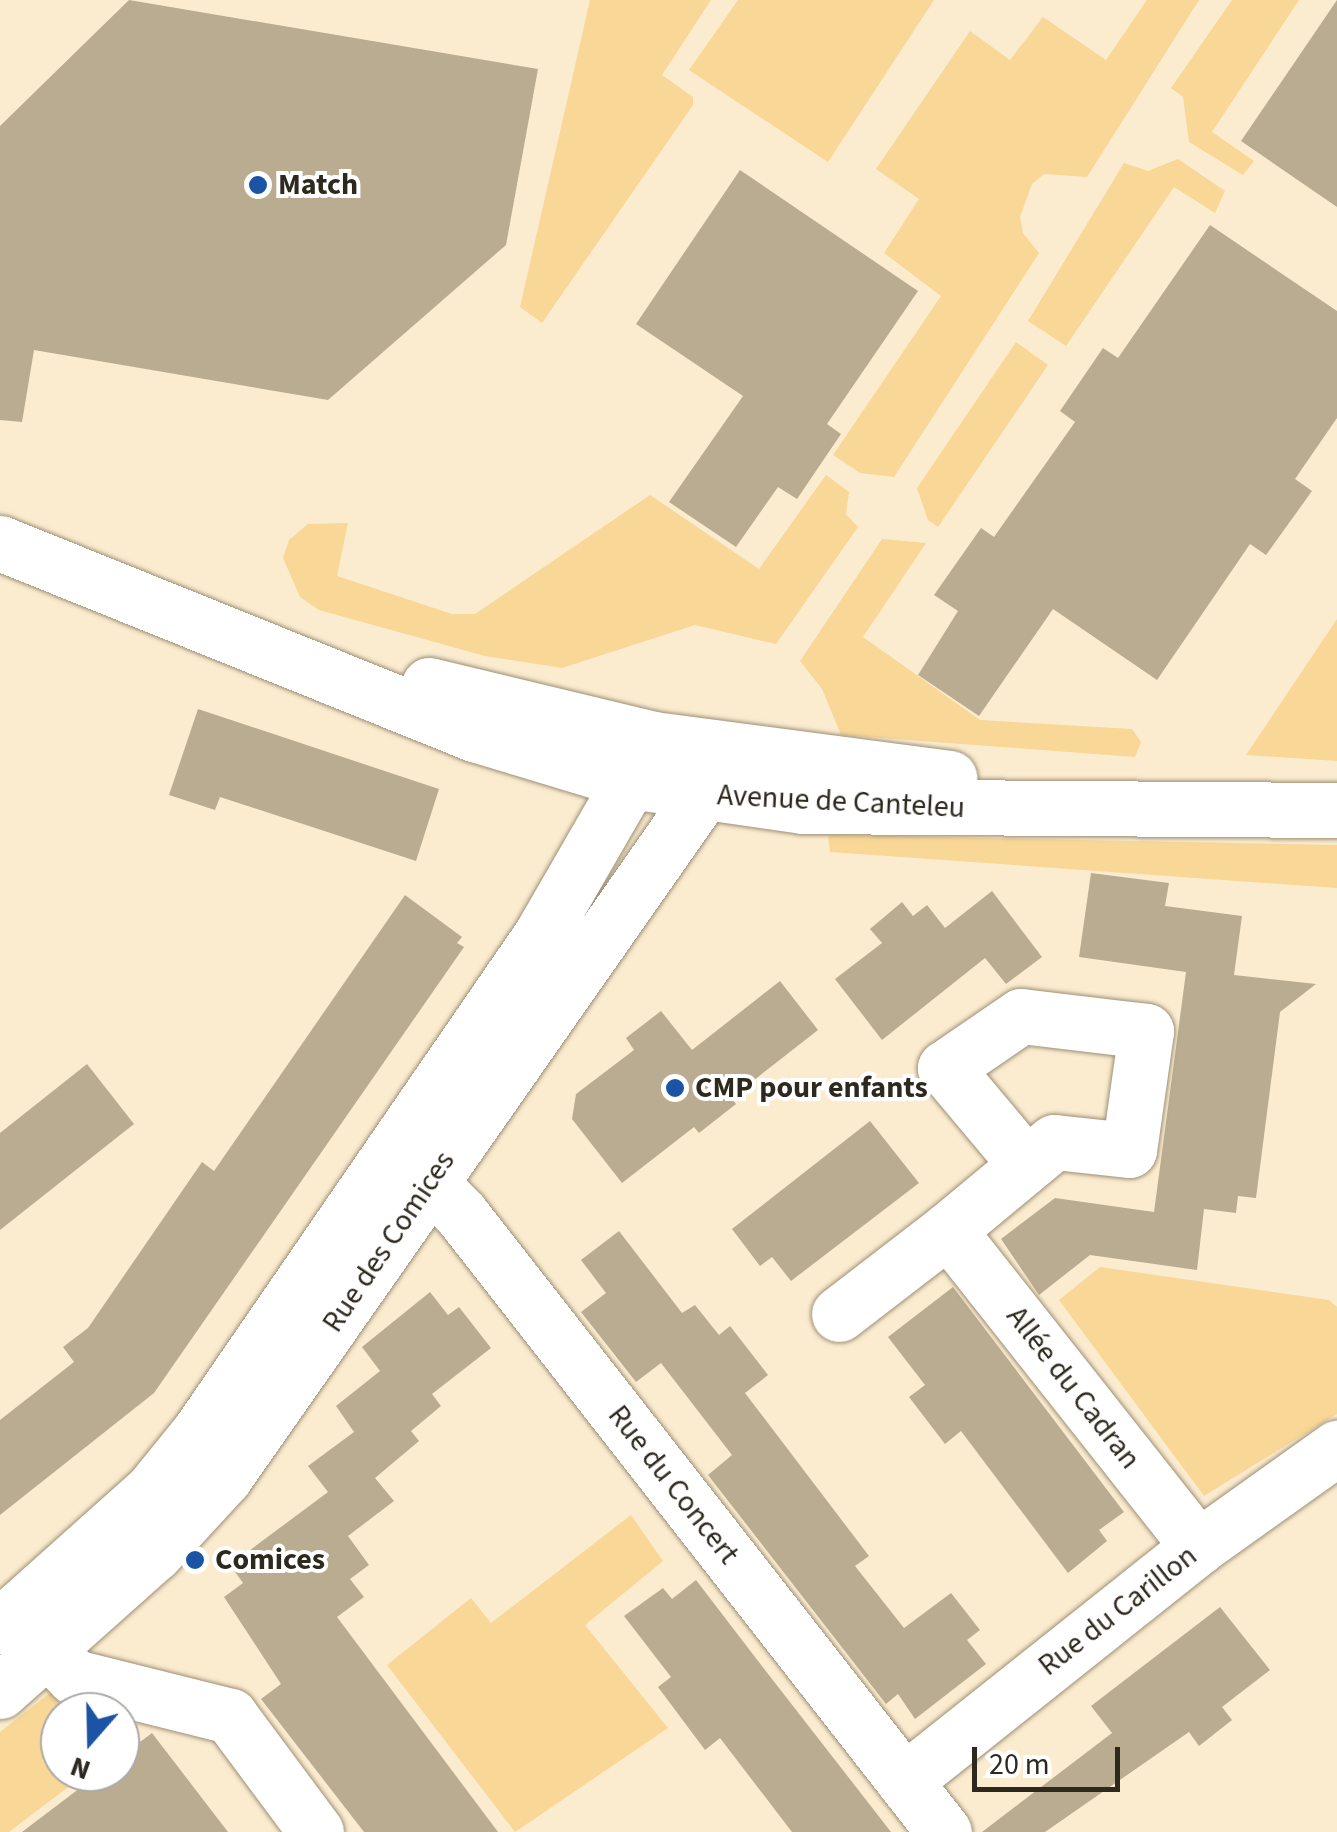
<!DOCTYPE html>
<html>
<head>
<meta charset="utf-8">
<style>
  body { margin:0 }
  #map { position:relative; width:1337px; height:1832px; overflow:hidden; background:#fbecd0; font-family:"Source Sans 3",sans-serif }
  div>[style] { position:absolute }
  .green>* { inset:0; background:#f8d797 }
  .building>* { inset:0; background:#baac91 }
  .roads { filter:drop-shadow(0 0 2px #9d8f75) drop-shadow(0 0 2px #9d8f75) }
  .minor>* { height:55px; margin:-27.5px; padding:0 27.5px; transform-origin:27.5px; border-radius:27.5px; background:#fff }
  .dots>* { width:28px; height:28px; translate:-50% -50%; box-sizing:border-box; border:5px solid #fff; border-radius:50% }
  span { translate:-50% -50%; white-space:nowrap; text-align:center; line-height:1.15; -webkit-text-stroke:8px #fff; paint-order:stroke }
  .poi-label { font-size:30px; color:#2e291e; font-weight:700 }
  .left { translate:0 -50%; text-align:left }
  .street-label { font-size:30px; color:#2e291e }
  .north { position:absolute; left:40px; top:1692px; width:100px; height:100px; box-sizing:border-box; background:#fff; border:2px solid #aba9a5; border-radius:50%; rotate:200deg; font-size:28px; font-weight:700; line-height:40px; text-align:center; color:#2e291e }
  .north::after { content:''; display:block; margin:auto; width:35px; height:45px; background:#1b53a5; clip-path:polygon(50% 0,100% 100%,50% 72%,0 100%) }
  .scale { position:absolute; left:972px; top:1747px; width:148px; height:45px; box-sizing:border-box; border:5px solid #2e291e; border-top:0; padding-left:12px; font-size:30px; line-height:35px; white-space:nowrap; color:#2e291e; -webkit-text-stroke:8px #fff; paint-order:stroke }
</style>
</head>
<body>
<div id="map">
  <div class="green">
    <div style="clip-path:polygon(590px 0,711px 0,662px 75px,693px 97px,693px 105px,542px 323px,520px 307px)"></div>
    <div style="clip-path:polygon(738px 0,934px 0,828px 162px,689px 70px)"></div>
    <div style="clip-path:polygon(1147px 0,1199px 0,1087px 177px,1044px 174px,1032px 184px,1020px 217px,1023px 233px,1039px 253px,894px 477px,860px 473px,833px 455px,941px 296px,884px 253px,919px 199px,876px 169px,970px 31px,1010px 60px,1043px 17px,1106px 60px)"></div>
    <div style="clip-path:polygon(1232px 0,1299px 0,1212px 132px,1254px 161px,1243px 175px,1189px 142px,1183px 97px,1171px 88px)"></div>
    <div style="clip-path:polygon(1178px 159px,1225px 191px,1215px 213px,1174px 187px,1066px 346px,1028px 321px,1124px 163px,1148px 171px)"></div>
    <div style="clip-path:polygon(1016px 342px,1048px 365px,938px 527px,928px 520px,917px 488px)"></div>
    <div style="clip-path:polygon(826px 475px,849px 492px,846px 514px,858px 527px,776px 644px,695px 625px,562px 668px,485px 656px,319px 610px,300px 597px,283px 558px,289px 540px,308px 524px,348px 523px,337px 576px,452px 614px,475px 614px,650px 495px,759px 569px)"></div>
    <div style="clip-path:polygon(882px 539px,926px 543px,863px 637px,980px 720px,1132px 729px,1141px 742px,1135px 757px,841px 735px,822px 689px,800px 661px)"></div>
    <div style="clip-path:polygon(1337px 619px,1337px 761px,1246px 755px)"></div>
    <div style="clip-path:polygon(828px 835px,1337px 845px,1337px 888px,830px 852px)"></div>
    <div style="clip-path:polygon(1100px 1267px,1329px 1300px,1337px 1307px,1337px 1414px,1204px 1496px,1059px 1300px)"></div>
    <div style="clip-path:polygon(631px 1515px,663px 1561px,585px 1625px,668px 1728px,515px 1832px,387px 1665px,471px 1598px,491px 1623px)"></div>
    <div style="clip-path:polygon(51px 1692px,65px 1712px,60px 1712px,60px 1772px,88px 1772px,9px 1832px,0 1832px,0 1732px)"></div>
  </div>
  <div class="building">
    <div style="clip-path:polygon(129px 0,538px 69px,506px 245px,328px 400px,34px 350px,22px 422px,0 420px,0 126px)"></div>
    <div style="clip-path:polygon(1337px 0,1337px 207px,1241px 141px)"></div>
    <div style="clip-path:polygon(740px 170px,918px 291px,827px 424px,841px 434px,797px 499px,778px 487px,736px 547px,669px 502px,743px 396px,636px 324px)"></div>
    <div style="clip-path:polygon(1210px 225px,1337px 311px,1337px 418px,1295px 479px,1312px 491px,1266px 555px,1250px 544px,1157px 680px,1053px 609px,979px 716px,918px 675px,958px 611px,934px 595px,981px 528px,994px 537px,1075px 422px,1060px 411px,1103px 348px,1118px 358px)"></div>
    <div style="clip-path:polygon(198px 709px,439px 789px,416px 861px,220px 797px,215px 810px,169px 795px)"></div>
    <div style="clip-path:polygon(1091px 873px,1169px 883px,1165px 906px,1242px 916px,1234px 975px,1316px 984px,1280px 1012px,1256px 1198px,1238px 1196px,1236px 1213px,1204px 1209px,1197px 1270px,1090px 1255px,1039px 1295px,1001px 1239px,1055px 1198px,1154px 1212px,1186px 972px,1079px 957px)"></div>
    <div style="clip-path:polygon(992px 891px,1042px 957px,1006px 984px,985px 958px,882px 1040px,835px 979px,882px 943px,870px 929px,902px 902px,913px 916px,927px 905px,945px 928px)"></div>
    <div style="clip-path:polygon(405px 895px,462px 937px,457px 943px,464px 947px,154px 1393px,0 1515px,0 1420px,74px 1362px,63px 1347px,88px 1328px,202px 1162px,214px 1171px)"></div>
    <div style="clip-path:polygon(780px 981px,818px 1030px,731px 1098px,736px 1104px,699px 1133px,694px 1127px,622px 1183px,572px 1119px,576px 1094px,634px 1050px,626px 1038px,661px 1011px,692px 1050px)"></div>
    <div style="clip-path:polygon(87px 1064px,134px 1124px,0 1230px,0 1133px)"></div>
    <div style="clip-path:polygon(870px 1121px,919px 1183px,791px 1281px,772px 1257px,760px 1266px,732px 1229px)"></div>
    <div style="clip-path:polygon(619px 1231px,682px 1313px,695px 1305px,719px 1335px,730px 1326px,768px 1375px,745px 1393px,869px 1556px,855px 1566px,904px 1628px,951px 1593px,980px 1630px,967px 1640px,986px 1664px,915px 1719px,898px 1694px,886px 1704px,708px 1475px,732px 1455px,661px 1363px,636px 1382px,581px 1312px,606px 1293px,581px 1260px)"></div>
    <div style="clip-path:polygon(953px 1287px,1124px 1512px,1099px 1530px,1107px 1541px,1068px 1573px,961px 1431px,945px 1444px,909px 1397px,925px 1385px,888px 1337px)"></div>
    <div style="clip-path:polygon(430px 1292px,448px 1315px,459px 1307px,491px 1348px,432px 1394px,441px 1406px,411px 1431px,419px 1441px,375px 1478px,394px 1501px,348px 1536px,369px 1565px,350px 1579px,364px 1597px,337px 1617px,498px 1832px,364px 1832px,261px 1699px,281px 1684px,224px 1597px,243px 1583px,230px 1565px,328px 1492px,308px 1466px,354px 1432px,336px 1406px,380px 1371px,362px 1347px)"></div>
    <div style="clip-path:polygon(696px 1580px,765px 1670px,891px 1832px,792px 1832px,720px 1738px,705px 1750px,658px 1687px,671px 1677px,624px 1616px,663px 1588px,672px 1599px)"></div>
    <div style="clip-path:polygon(1220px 1607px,1270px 1670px,1222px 1707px,1232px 1720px,1199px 1746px,1189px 1732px,1045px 1832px,982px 1832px,1112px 1733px,1091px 1706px)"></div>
    <div style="clip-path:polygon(152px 1733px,228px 1832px,22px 1832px,101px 1772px,120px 1772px,120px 1757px)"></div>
  </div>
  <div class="roads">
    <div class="minor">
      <div style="left:0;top:543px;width:511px;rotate:21.95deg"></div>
      <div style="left:474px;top:734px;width:163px;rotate:16.8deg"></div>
      <div style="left:630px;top:781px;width:175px;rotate:8.2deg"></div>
      <div style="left:803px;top:806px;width:534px;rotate:0.43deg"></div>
      <div style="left:429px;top:685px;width:231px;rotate:13.5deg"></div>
      <div style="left:654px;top:739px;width:298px;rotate:7.5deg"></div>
      <div style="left:406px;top:1158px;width:78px;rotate:45.5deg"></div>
      <div style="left:461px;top:1214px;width:784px;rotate:51.99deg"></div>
      <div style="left:1024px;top:1162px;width:123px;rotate:-130deg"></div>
      <div style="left:945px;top:1068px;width:92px;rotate:-34.4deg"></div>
      <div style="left:1021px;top:1016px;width:126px;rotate:6.8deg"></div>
      <div style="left:1146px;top:1031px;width:120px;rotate:98.1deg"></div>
      <div style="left:1129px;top:1150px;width:75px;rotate:-173.9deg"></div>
      <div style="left:1054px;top:1142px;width:138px;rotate:140.3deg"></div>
      <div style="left:948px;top:1230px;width:404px;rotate:51.7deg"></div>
      <div style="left:839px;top:1314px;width:138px;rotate:-37.6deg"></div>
      <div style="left:21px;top:1622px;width:76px;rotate:46.1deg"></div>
      <div style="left:74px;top:1677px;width:161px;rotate:14deg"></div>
      <div style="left:230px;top:1716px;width:144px;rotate:53.4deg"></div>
      <div style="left:0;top:1626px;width:204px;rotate:-41.8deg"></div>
      <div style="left:152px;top:1490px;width:75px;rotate:-51deg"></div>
      <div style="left:199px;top:1432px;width:603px;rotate:-55.47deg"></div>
      <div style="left:541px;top:935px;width:214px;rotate:-60deg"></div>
      <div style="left:0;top:1691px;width:208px;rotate:-41.7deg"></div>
      <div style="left:155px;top:1553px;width:102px;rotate:-47.4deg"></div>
      <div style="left:224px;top:1478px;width:886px;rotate:-55.02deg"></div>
      <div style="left:904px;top:1781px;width:376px;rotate:-38.5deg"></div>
      <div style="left:1198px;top:1547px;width:171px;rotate:-35.5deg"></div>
    </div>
  </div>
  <div class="dots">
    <div style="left:258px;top:185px;background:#1b53a5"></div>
    <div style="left:675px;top:1088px;background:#1b53a5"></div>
    <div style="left:195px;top:1560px;background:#1b53a5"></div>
  </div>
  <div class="poi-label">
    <span class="left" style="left:278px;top:185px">Match</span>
    <span class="left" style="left:695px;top:1088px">CMP pour enfants</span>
    <span class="left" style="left:215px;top:1560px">Comices</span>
  </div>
  <div class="street-label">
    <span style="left:841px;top:802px;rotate:3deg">Avenue de Canteleu</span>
    <span style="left:389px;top:1242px;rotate:-56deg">Rue des Comices</span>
    <span style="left:1073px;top:1388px;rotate:52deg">Allée du Cadran</span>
    <span style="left:673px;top:1485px;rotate:52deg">Rue du Concert</span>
    <span style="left:1118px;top:1611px;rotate:-38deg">Rue du Carillon</span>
  </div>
  <div class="north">N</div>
  <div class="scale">20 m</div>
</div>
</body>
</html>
